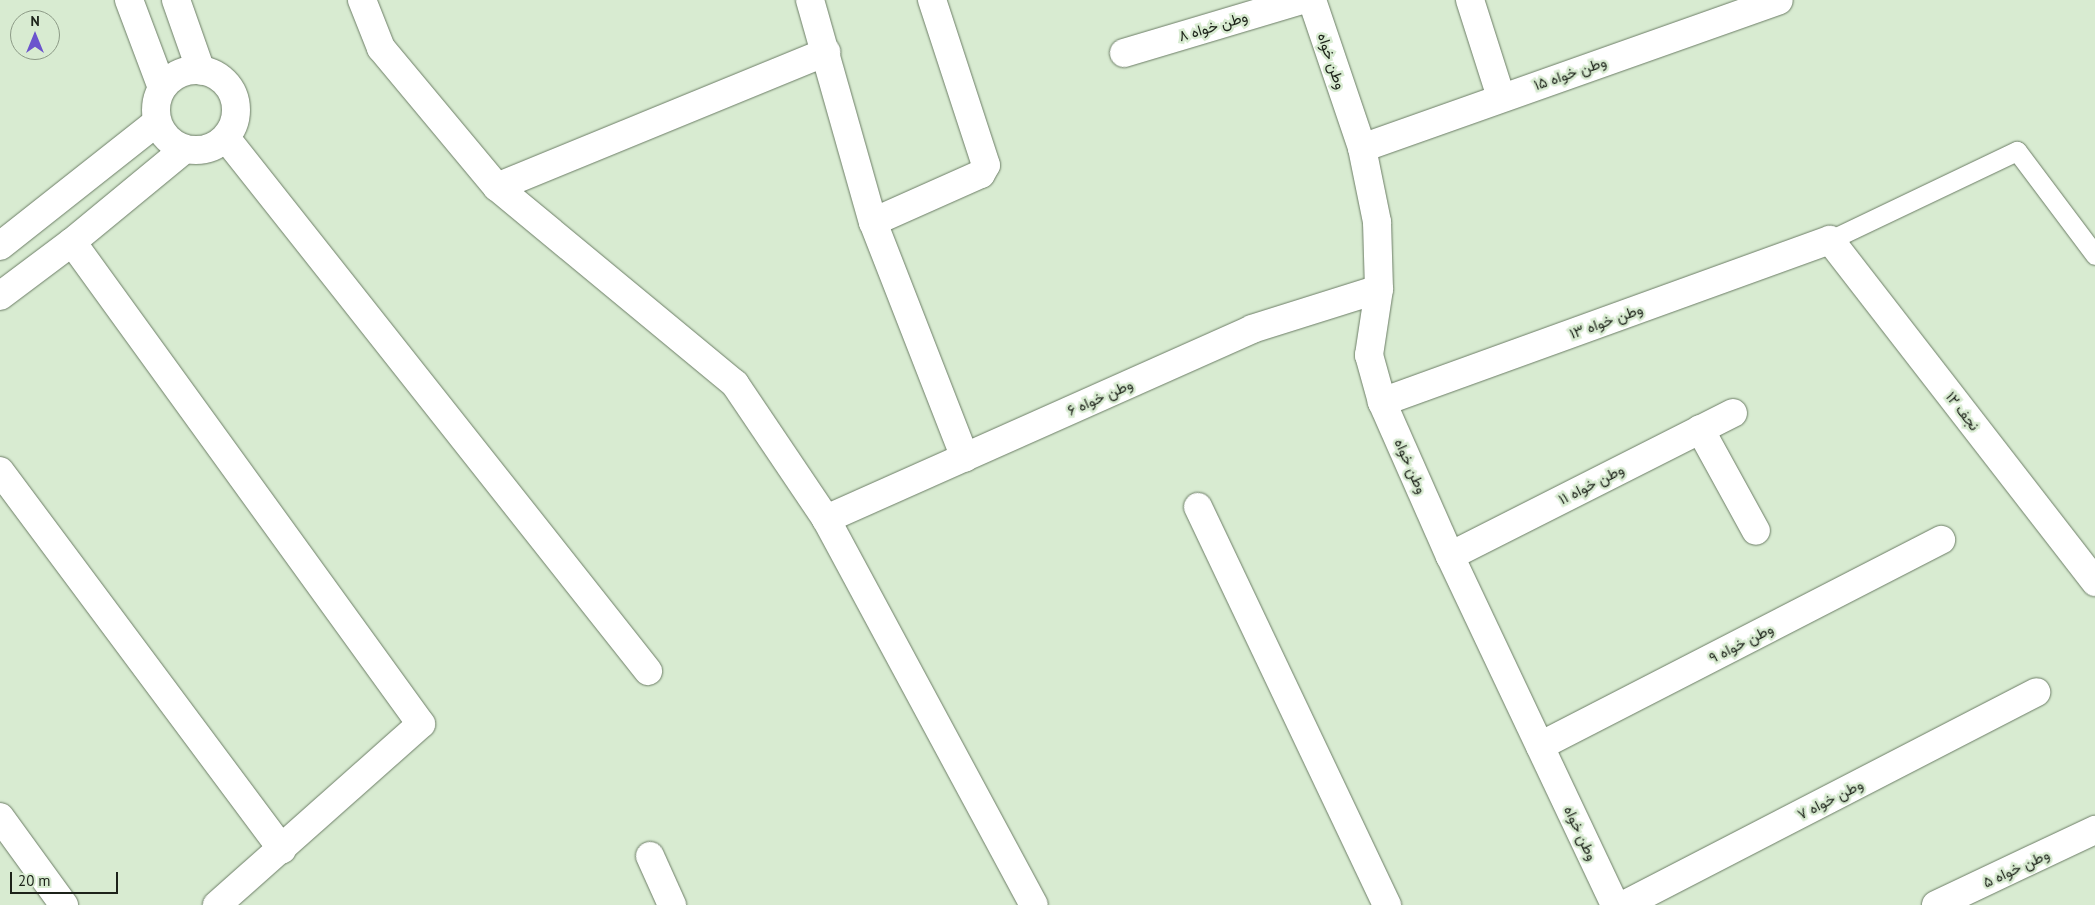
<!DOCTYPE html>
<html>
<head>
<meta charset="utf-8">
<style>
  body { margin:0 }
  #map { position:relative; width:2095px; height:905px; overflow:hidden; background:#d8ebd1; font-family:"PT Sans",Vazirmatn,sans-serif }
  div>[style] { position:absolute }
  .roads { filter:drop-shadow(0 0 1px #6c7d66) drop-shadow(0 0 1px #6c7d66) }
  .service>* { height:19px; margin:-9.5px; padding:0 9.5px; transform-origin:9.5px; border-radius:9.5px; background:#fff }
  .minor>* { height:28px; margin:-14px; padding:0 14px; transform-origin:14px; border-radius:14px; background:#fff }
  .minor>.ring { margin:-14px; padding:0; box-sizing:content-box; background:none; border:28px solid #fff; border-radius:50% }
  span { translate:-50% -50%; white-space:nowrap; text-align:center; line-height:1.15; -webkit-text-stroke:5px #d8ebd1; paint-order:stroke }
  .street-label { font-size:15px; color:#1c2219 }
  .north { position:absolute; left:10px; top:10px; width:50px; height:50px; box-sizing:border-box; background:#d8ebd1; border:1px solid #8d9b87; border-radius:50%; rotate:0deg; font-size:14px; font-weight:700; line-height:20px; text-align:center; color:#1c2219 }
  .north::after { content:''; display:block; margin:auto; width:18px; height:22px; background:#6b54cd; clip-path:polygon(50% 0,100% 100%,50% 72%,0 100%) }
  .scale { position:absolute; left:10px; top:872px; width:108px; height:22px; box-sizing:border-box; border:2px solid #1c2219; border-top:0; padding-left:6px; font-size:15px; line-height:18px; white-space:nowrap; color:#1c2219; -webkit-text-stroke:4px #d8ebd1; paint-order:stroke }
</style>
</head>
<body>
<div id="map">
  <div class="roads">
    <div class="service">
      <div style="left:1830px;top:240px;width:207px;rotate:-25.5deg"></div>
      <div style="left:2017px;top:151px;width:130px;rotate:53.1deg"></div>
    </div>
    <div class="minor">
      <div style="left:129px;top:0;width:94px;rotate:69.4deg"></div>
      <div style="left:176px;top:0;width:75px;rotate:70.6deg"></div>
      <div style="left:362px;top:0;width:52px;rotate:68.4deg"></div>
      <div style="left:381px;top:48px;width:181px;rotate:50.2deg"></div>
      <div style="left:497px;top:187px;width:309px;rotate:39.6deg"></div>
      <div style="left:735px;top:384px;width:163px;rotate:56deg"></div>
      <div style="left:826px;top:519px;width:438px;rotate:61.7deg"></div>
      <div style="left:810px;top:0;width:231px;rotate:74.2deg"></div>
      <div style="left:873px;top:222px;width:253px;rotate:68.7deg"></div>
      <div style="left:1312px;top:0;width:156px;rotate:71.3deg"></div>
      <div style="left:1362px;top:148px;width:76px;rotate:78.5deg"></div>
      <div style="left:1377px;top:222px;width:67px;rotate:88.3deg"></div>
      <div style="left:1379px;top:289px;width:67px;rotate:98.6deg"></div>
      <div style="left:1369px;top:355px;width:49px;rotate:74.5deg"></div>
      <div style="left:1382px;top:402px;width:168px;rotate:66.2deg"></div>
      <div style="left:1450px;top:556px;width:386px;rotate:64.7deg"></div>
      <div style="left:1470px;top:0;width:102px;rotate:72.3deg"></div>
      <div style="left:1124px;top:53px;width:186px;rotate:-16.6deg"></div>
      <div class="ring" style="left:156px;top:70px;width:52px;height:52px"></div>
      <div style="left:226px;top:138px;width:680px;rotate:51.63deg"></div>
      <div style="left:1362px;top:148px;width:442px;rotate:-19.5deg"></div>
      <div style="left:497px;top:187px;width:356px;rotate:-22.3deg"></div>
      <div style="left:873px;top:222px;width:118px;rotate:-24deg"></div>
      <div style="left:981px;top:174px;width:10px;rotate:-61deg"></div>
      <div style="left:986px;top:165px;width:174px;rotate:-108.1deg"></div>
      <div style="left:72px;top:242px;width:595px;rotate:54.09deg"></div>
      <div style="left:421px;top:724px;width:273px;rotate:138.4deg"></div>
      <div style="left:0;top:246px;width:200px;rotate:-38.3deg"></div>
      <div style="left:0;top:296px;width:90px;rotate:-36.9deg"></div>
      <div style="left:72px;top:242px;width:146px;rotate:-39.5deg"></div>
      <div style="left:1382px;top:402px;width:476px;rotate:-19.9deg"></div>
      <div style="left:1830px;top:240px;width:433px;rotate:52.2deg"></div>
      <div style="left:1700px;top:429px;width:116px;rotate:61.2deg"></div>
      <div style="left:0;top:471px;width:472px;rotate:53.3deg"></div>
      <div style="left:1198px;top:507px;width:441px;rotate:64.6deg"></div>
      <div style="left:826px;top:519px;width:466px;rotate:-24deg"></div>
      <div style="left:1252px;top:329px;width:133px;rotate:-17.5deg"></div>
      <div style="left:1450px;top:556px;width:317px;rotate:-26.8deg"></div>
      <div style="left:1540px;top:746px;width:451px;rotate:-27.2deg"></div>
      <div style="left:0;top:817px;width:109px;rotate:54deg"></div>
      <div style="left:650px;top:856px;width:54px;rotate:65.8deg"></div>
      <div style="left:1624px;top:905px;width:464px;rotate:-27.3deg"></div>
      <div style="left:1936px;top:905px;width:176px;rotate:-25.3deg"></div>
    </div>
  </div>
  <div class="street-label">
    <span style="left:1213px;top:26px;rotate:-17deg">وطن خواه ۸</span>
    <span style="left:1332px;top:61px;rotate:71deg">وطن خواه</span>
    <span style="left:1570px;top:73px;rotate:-19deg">وطن خواه ۱۵</span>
    <span style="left:1606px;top:321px;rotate:-20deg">وطن خواه ۱۳</span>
    <span style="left:1100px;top:397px;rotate:-24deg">وطن خواه ۶</span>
    <span style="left:1963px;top:411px;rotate:52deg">نجف ۱۲</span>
    <span style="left:1411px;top:466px;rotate:66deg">وطن خواه</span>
    <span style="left:1591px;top:484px;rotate:-27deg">وطن خواه ۱۱</span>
    <span style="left:1741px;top:643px;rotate:-27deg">وطن خواه ۹</span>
    <span style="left:1830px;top:799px;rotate:-27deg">وطن خواه ۷</span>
    <span style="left:1581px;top:833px;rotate:65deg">وطن خواه</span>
    <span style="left:2016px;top:868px;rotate:-25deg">وطن خواه ۵</span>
  </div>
  <div class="north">N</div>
  <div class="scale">20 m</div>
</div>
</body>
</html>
